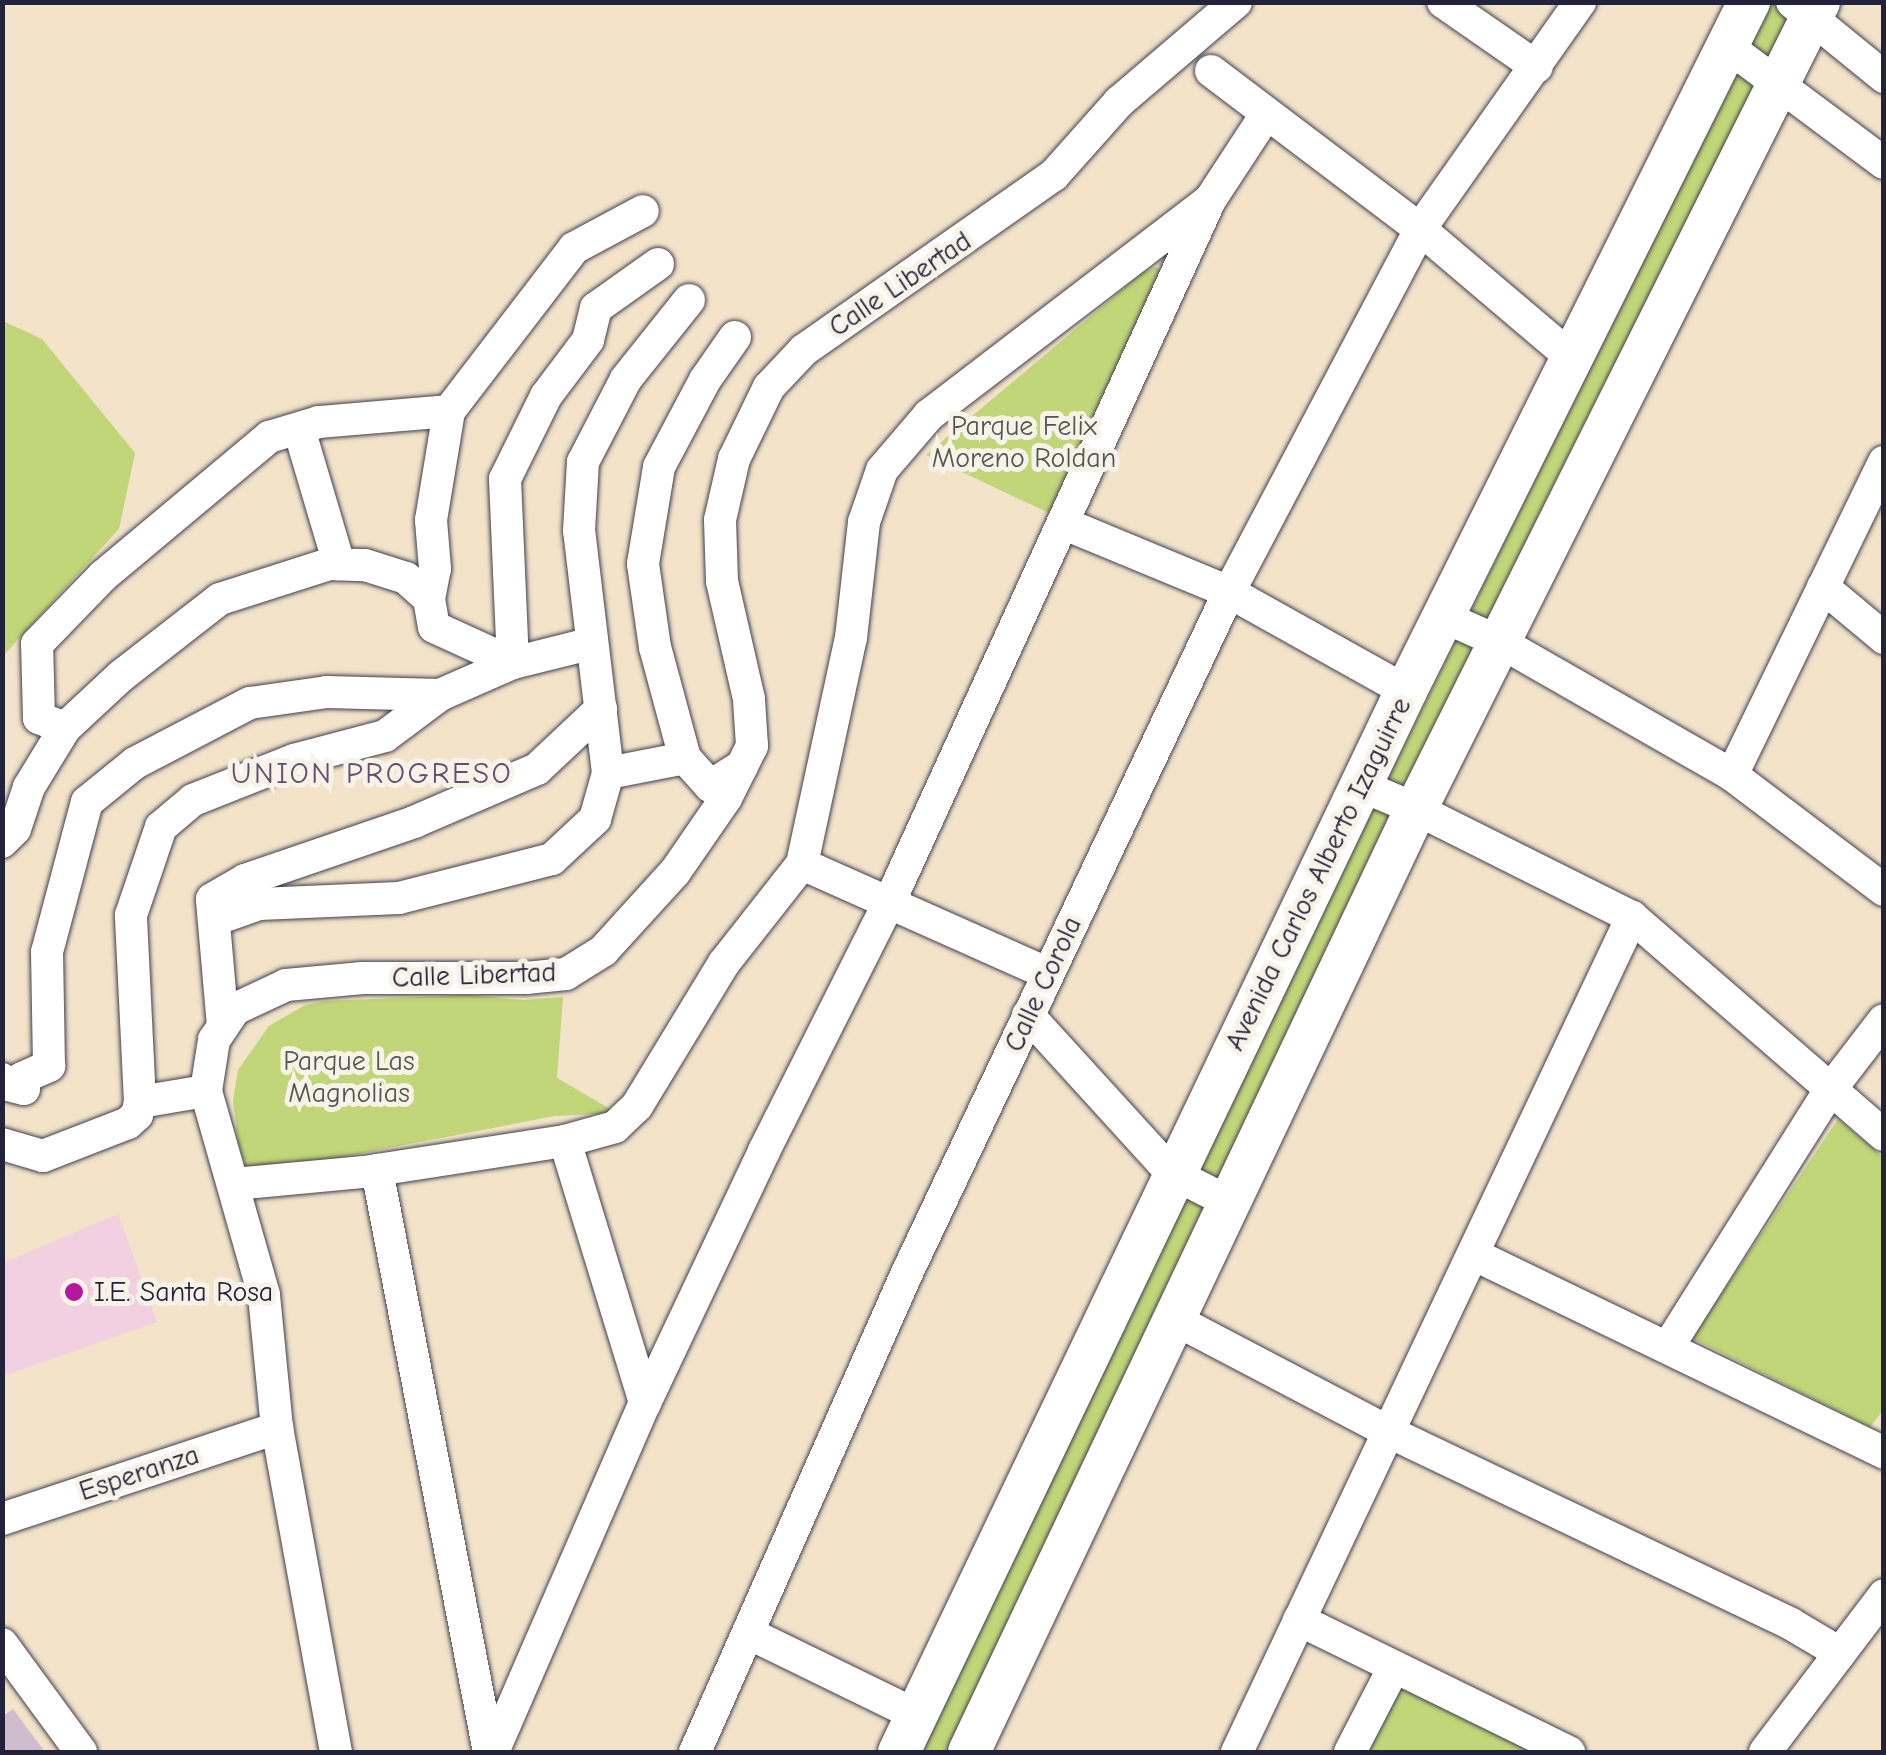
<!DOCTYPE html>
<html>
<head>
<meta charset="utf-8">
<style>
  body { margin:0 }
  #map { position:relative; width:1886px; height:1755px; overflow:hidden; background:#f2e3c9; font-family:"Comic Neue",sans-serif }
  div>[style] { position:absolute }
  .built>* { inset:0; background:#f2cfe1 }
  .industrial>* { inset:0; background:#cfbdcf }
  .green>* { inset:0; background:#c1d679 }
  .roads { filter:drop-shadow(0 0 2px #413f50) drop-shadow(0 0 2px #413f50) }
  .minor>* { height:32px; margin:-16px; padding:0 16px; transform-origin:16px; border-radius:16px; background:#fff }
  .major>* { height:42px; margin:-21px; padding:0 21px; transform-origin:21px; border-radius:21px; background:#fff }
  .dots>* { width:28px; height:28px; translate:-50% -50%; box-sizing:border-box; border:5px solid #f7f3e8; border-radius:50% }
  span { translate:-50% -50%; white-space:nowrap; text-align:center; line-height:1.15; -webkit-text-stroke:10px #f7f3e8; paint-order:stroke }
  .street-label { font-size:28px; color:#22223b }
  .park-label { font-size:28px; color:#52584e }
  .poi-label { font-size:28px; color:#22223b }
  .left { translate:0 -50%; text-align:left }
  .neighbourhood-label { font-size:30px; color:#644d6e; letter-spacing:2.5px }
  .frame { position:absolute; inset:0; border:5px solid #22223b; pointer-events:none }
</style>
</head>
<body>
<div id="map">
  <div class="built">
    <div style="clip-path:polygon(118px 1214px,157px 1322px,3px 1376px,3px 1263px)"></div>
  </div>
  <div class="industrial">
    <div style="clip-path:polygon(13px 1709px,45px 1752px,3px 1752px,3px 1716px)"></div>
  </div>
  <div class="green">
    <div style="clip-path:polygon(1770px 3px,1801px 3px,1182px 1256px,948px 1752px,910px 1752px,1558px 433px,1610px 320px)"></div>
    <div style="clip-path:polygon(1156px 267px,1162px 270px,1049px 513px,926px 455px,1142px 273px)"></div>
    <div style="clip-path:polygon(3px 321px,42px 339px,135px 453px,119px 529px,3px 656px)"></div>
    <div style="clip-path:polygon(468px 995px,523px 1000px,563px 997px,557px 1078px,617px 1113px,555px 1116px,249px 1175px,238px 1143px,233px 1100px,238px 1070px,269px 1026px,305px 1005px,325px 1001px)"></div>
    <div style="clip-path:polygon(1838px 1119px,1883px 1157px,1883px 1410px,1870px 1427px,1692px 1338px)"></div>
    <div style="clip-path:polygon(1394px 1682px,1533px 1752px,1358px 1752px)"></div>
  </div>
  <div class="roads">
    <div class="minor">
      <div style="left:1443px;top:2px;width:114px;rotate:34.7deg"></div>
      <div style="left:1792px;top:2px;width:119px;rotate:39.2deg"></div>
      <div style="left:1727px;top:46px;width:196px;rotate:36.7deg"></div>
      <div style="left:1211px;top:71px;width:262px;rotate:37.1deg"></div>
      <div style="left:1420px;top:229px;width:197px;rotate:40.3deg"></div>
      <div style="left:735px;top:337px;width:52px;rotate:124.9deg"></div>
      <div style="left:705px;top:380px;width:98px;rotate:117.9deg"></div>
      <div style="left:659px;top:467px;width:98px;rotate:99.4deg"></div>
      <div style="left:643px;top:564px;width:84px;rotate:81.8deg"></div>
      <div style="left:655px;top:647px;width:115px;rotate:74.9deg"></div>
      <div style="left:685px;top:758px;width:38px;rotate:48deg"></div>
      <div style="left:710px;top:786px;width:38px;rotate:-32deg"></div>
      <div style="left:299px;top:429px;width:141px;rotate:73.5deg"></div>
      <div style="left:1065px;top:524px;width:178px;rotate:22.5deg"></div>
      <div style="left:1229px;top:592px;width:203px;rotate:29.2deg"></div>
      <div style="left:1823px;top:587px;width:80px;rotate:39.9deg"></div>
      <div style="left:429px;top:599px;width:31px;rotate:-79deg"></div>
      <div style="left:435px;top:569px;width:49px;rotate:-94.7deg"></div>
      <div style="left:431px;top:520px;width:110px;rotate:-80.6deg"></div>
      <div style="left:449px;top:411px;width:205px;rotate:-52.5deg"></div>
      <div style="left:574px;top:248px;width:78px;rotate:-28.2deg"></div>
      <div style="left:1444px;top:617px;width:61px;rotate:24.1deg"></div>
      <div style="left:1500px;top:642px;width:267px;rotate:29.8deg"></div>
      <div style="left:1732px;top:775px;width:191px;rotate:37.1deg"></div>
      <div style="left:65px;top:728px;width:28px;rotate:-159deg"></div>
      <div style="left:39px;top:718px;width:74px;rotate:-91.5deg"></div>
      <div style="left:37px;top:644px;width:95px;rotate:-45.9deg"></div>
      <div style="left:103px;top:576px;width:217px;rotate:-39.9deg"></div>
      <div style="left:269px;top:437px;width:52px;rotate:-16.7deg"></div>
      <div style="left:319px;top:422px;width:130px;rotate:-4.8deg"></div>
      <div style="left:685px;top:758px;width:78px;rotate:169deg"></div>
      <div style="left:608px;top:773px;width:244px;rotate:-96.8deg"></div>
      <div style="left:579px;top:531px;width:69px;rotate:-86.7deg"></div>
      <div style="left:583px;top:462px;width:93px;rotate:-62.6deg"></div>
      <div style="left:626px;top:379px;width:101px;rotate:-51.4deg"></div>
      <div style="left:1732px;top:775px;width:348px;rotate:-64.1deg"></div>
      <div style="left:1362px;top:786px;width:59px;rotate:23.1deg"></div>
      <div style="left:1416px;top:809px;width:241px;rotate:26.6deg"></div>
      <div style="left:1632px;top:917px;width:333px;rotate:40.9deg"></div>
      <div style="left:2px;top:842px;width:18px;rotate:-45deg"></div>
      <div style="left:15px;top:829px;width:44px;rotate:-71.6deg"></div>
      <div style="left:29px;top:787px;width:69px;rotate:-58.6deg"></div>
      <div style="left:65px;top:728px;width:76px;rotate:-42.9deg"></div>
      <div style="left:121px;top:676px;width:125px;rotate:-37.9deg"></div>
      <div style="left:220px;top:599px;width:114px;rotate:-17.8deg"></div>
      <div style="left:329px;top:564px;width:36px;rotate:2deg"></div>
      <div style="left:365px;top:565px;width:43px;rotate:17.6deg"></div>
      <div style="left:406px;top:578px;width:31px;rotate:42deg"></div>
      <div style="left:429px;top:599px;width:28px;rotate:80deg"></div>
      <div style="left:434px;top:627px;width:87px;rotate:24.5deg"></div>
      <div style="left:513px;top:663px;width:78px;rotate:-14deg"></div>
      <div style="left:802px;top:864px;width:268px;rotate:24deg"></div>
      <div style="left:214px;top:920px;width:48px;rotate:-19.6deg"></div>
      <div style="left:259px;top:904px;width:140px;rotate:-2.5deg"></div>
      <div style="left:399px;top:898px;width:158px;rotate:-14.3deg"></div>
      <div style="left:552px;top:859px;width:59px;rotate:-42.9deg"></div>
      <div style="left:595px;top:819px;width:48px;rotate:-74.2deg"></div>
      <div style="left:1028px;top:1015px;width:214px;rotate:47.7deg"></div>
      <div style="left:1172px;top:1173px;width:62px;rotate:27deg"></div>
      <div style="left:223px;top:1026px;width:127px;rotate:-95deg"></div>
      <div style="left:212px;top:899px;width:38px;rotate:-30deg"></div>
      <div style="left:245px;top:880px;width:179px;rotate:-18.9deg"></div>
      <div style="left:414px;top:822px;width:134px;rotate:-23.3deg"></div>
      <div style="left:537px;top:769px;width:88px;rotate:-43.2deg"></div>
      <div style="left:2px;top:1079px;width:8px;rotate:45deg"></div>
      <div style="left:8px;top:1085px;width:16px;rotate:14deg"></div>
      <div style="left:24px;top:1089px;width:11px;rotate:-100deg"></div>
      <div style="left:22px;top:1078px;width:30px;rotate:-24deg"></div>
      <div style="left:49px;top:1066px;width:114px;rotate:-91deg"></div>
      <div style="left:47px;top:952px;width:155px;rotate:-75.1deg"></div>
      <div style="left:87px;top:802px;width:62px;rotate:-39.1deg"></div>
      <div style="left:135px;top:763px;width:130px;rotate:-27.6deg"></div>
      <div style="left:250px;top:703px;width:78px;rotate:-8.1deg"></div>
      <div style="left:327px;top:692px;width:113px;rotate:1.5deg"></div>
      <div style="left:440px;top:695px;width:80px;rotate:-23.7deg"></div>
      <div style="left:513px;top:663px;width:184px;rotate:-92.5deg"></div>
      <div style="left:505px;top:479px;width:93px;rotate:-63.7deg"></div>
      <div style="left:546px;top:396px;width:70px;rotate:-53.1deg"></div>
      <div style="left:588px;top:340px;width:33px;rotate:-76deg"></div>
      <div style="left:596px;top:308px;width:76px;rotate:-35.4deg"></div>
      <div style="left:140px;top:1102px;width:187px;rotate:-92.8deg"></div>
      <div style="left:131px;top:915px;width:93px;rotate:-71.2deg"></div>
      <div style="left:161px;top:827px;width:42px;rotate:-40.2deg"></div>
      <div style="left:193px;top:800px;width:109px;rotate:-21.6deg"></div>
      <div style="left:294px;top:760px;width:94px;rotate:-14.8deg"></div>
      <div style="left:385px;top:736px;width:69px;rotate:-36.7deg"></div>
      <div style="left:565px;top:1141px;width:274px;rotate:73deg"></div>
      <div style="left:2px;top:1144px;width:43px;rotate:16.3deg"></div>
      <div style="left:43px;top:1156px;width:91px;rotate:-21.2deg"></div>
      <div style="left:128px;top:1123px;width:12px;rotate:-42deg"></div>
      <div style="left:137px;top:1115px;width:13px;rotate:-77deg"></div>
      <div style="left:140px;top:1102px;width:67px;rotate:-9.5deg"></div>
      <div style="left:377px;top:1170px;width:593px;rotate:79.11deg"></div>
      <div style="left:234px;top:1184px;width:131px;rotate:-5.3deg"></div>
      <div style="left:364px;top:1172px;width:203px;rotate:-8.8deg"></div>
      <div style="left:565px;top:1141px;width:52px;rotate:-15.6deg"></div>
      <div style="left:615px;top:1127px;width:30px;rotate:-44deg"></div>
      <div style="left:637px;top:1106px;width:167px;rotate:-58.7deg"></div>
      <div style="left:724px;top:963px;width:126px;rotate:-51.8deg"></div>
      <div style="left:802px;top:864px;width:231px;rotate:-77.8deg"></div>
      <div style="left:851px;top:638px;width:117px;rotate:-83.6deg"></div>
      <div style="left:864px;top:522px;width:55px;rotate:-70.9deg"></div>
      <div style="left:882px;top:470px;width:72px;rotate:-49.5deg"></div>
      <div style="left:929px;top:415px;width:349px;rotate:-37.4deg"></div>
      <div style="left:1473px;top:1254px;width:457px;rotate:25.8deg"></div>
      <div style="left:1172px;top:1318px;width:245px;rotate:27.7deg"></div>
      <div style="left:1389px;top:1432px;width:445px;rotate:25.5deg"></div>
      <div style="left:1791px;top:1624px;width:57px;rotate:30.6deg"></div>
      <div style="left:1668px;top:1347px;width:304px;rotate:-57.8deg"></div>
      <div style="left:1830px;top:1090px;width:88px;rotate:-52.4deg"></div>
      <div style="left:2px;top:1519px;width:290px;rotate:-18.3deg"></div>
      <div style="left:1299px;top:1620px;width:301px;rotate:26.1deg"></div>
      <div style="left:750px;top:1634px;width:187px;rotate:26deg"></div>
      <div style="left:2px;top:1644px;width:134px;rotate:53.8deg"></div>
      <div style="left:336px;top:1752px;width:329px;rotate:-100.3deg"></div>
      <div style="left:277px;top:1428px;width:134px;rotate:-95.6deg"></div>
      <div style="left:264px;top:1295px;width:212px;rotate:-105.9deg"></div>
      <div style="left:206px;top:1091px;width:52px;rotate:-81.1deg"></div>
      <div style="left:214px;top:1040px;width:37px;rotate:-56deg"></div>
      <div style="left:235px;top:1009px;width:56px;rotate:-25.2deg"></div>
      <div style="left:286px;top:985px;width:77px;rotate:-5.2deg"></div>
      <div style="left:363px;top:978px;width:163px"></div>
      <div style="left:526px;top:978px;width:40px;rotate:-5.7deg"></div>
      <div style="left:566px;top:974px;width:44px;rotate:-31.9deg"></div>
      <div style="left:603px;top:951px;width:107px;rotate:-47.7deg"></div>
      <div style="left:675px;top:872px;width:90px;rotate:-55.4deg"></div>
      <div style="left:726px;top:798px;width:58px;rotate:-63.4deg"></div>
      <div style="left:752px;top:746px;width:47px;rotate:-93.7deg"></div>
      <div style="left:749px;top:699px;width:121px;rotate:-102.9deg"></div>
      <div style="left:722px;top:581px;width:61px;rotate:-91.9deg"></div>
      <div style="left:720px;top:520px;width:63px;rotate:-77.1deg"></div>
      <div style="left:734px;top:459px;width:80px;rotate:-64.1deg"></div>
      <div style="left:769px;top:387px;width:51px;rotate:-46.6deg"></div>
      <div style="left:804px;top:350px;width:305px;rotate:-35deg"></div>
      <div style="left:1054px;top:175px;width:98px;rotate:-48.3deg"></div>
      <div style="left:1119px;top:102px;width:154px;rotate:-40.5deg"></div>
      <div style="left:493px;top:1752px;width:381px;rotate:-66.5deg"></div>
      <div style="left:645px;top:1403px;width:279px;rotate:-64.7deg"></div>
      <div style="left:764px;top:1151px;width:280px;rotate:-63.3deg"></div>
      <div style="left:890px;top:901px;width:771px;rotate:-65.46deg"></div>
      <div style="left:1210px;top:200px;width:100px;rotate:-56.8deg"></div>
      <div style="left:695px;top:1752px;width:524px;rotate:-66.13deg"></div>
      <div style="left:907px;top:1273px;width:753px;rotate:-64.69deg"></div>
      <div style="left:1229px;top:592px;width:410px;rotate:-62.2deg"></div>
      <div style="left:1420px;top:229px;width:278px;rotate:-54.8deg"></div>
      <div style="left:1237px;top:1752px;width:924px;rotate:-64.68deg"></div>
      <div style="left:1350px;top:1752px;width:96px;rotate:-62.6deg"></div>
      <div style="left:1765px;top:1752px;width:197px;rotate:-52.8deg"></div>
    </div>
    <div class="major">
      <div style="left:899px;top:1752px;width:1176px;rotate:-64.46deg"></div>
      <div style="left:1406px;top:691px;width:770px;rotate:-63.53deg"></div>
      <div style="left:969px;top:1752px;width:1044px;rotate:-64.64deg"></div>
      <div style="left:1416px;top:809px;width:902px;rotate:-63.46deg"></div>
    </div>
  </div>
  <div class="dots">
    <div style="left:74px;top:1292px;background:#b5179e"></div>
  </div>
  <div class="street-label">
    <span style="left:900px;top:284px;rotate:-34deg">Calle Libertad</span>
    <span style="left:1318px;top:874px;rotate:-64deg">Avenida Carlos Alberto Izaguirre</span>
    <span style="left:474px;top:975px;rotate:-2deg">Calle Libertad</span>
    <span style="left:1043px;top:984px;rotate:-65deg">Calle Corola</span>
    <span style="left:139px;top:1473px;rotate:-18deg">Esperanza</span>
  </div>
  <div class="park-label">
    <span style="left:1024px;top:442px">Parque Felix<br>Moreno Roldan</span>
    <span style="left:349px;top:1077px">Parque Las<br>Magnolias</span>
  </div>
  <div class="poi-label">
    <span class="left" style="left:94px;top:1292px">I.E. Santa Rosa</span>
  </div>
  <div class="neighbourhood-label">
    <span style="left:372px;top:774px">UNION PROGRESO</span>
  </div>
  <div class="frame"></div>
</div>
</body>
</html>
